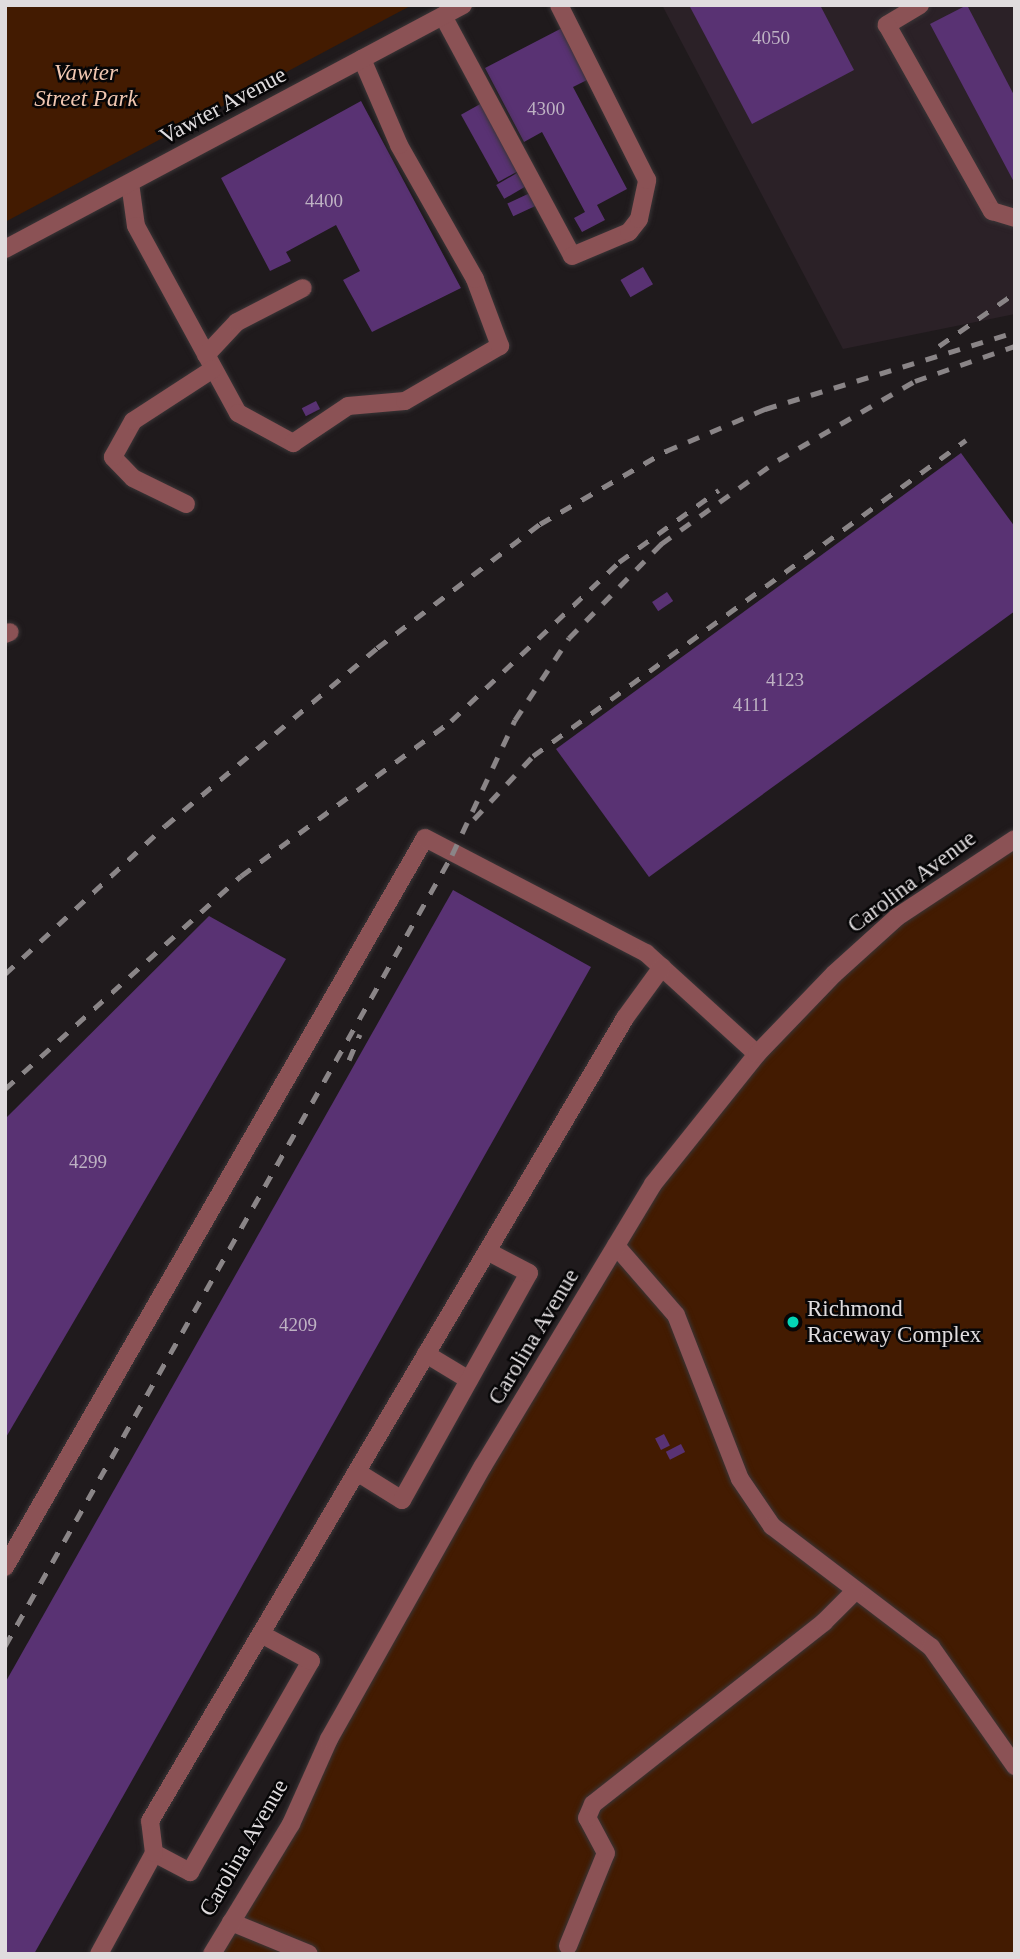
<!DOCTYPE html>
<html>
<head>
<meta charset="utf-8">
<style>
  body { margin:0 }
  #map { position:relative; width:1020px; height:1959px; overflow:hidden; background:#1f1a1c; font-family:"Times New Roman",serif }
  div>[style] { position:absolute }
  .built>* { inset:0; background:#2b2127 }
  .green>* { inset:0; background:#431b01 }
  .building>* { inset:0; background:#593273; transform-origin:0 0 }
  .roads { filter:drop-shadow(0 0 2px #3a3537) drop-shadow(0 0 2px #3a3537) }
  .minor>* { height:18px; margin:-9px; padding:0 9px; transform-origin:9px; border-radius:9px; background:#8b5255 }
  .rail>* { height:5px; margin-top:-2.5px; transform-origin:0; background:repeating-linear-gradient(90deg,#8a8587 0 12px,transparent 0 24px) }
  .dots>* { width:19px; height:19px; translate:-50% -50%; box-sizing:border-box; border:4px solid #070607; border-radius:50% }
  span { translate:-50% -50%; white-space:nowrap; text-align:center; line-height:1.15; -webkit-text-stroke:5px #070607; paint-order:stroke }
  .number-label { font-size:19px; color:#beb2c3 }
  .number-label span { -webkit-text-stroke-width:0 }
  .park-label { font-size:23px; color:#f1c7b1; font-style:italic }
  .street-label { font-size:23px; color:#e0dcde }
  .poi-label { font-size:23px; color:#e0dcde }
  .left { translate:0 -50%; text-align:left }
  .frame { position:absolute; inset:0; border:7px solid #e0dcde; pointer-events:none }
</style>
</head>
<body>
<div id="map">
  <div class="built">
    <div style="clip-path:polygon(662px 5px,1015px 5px,1015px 314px,843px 349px)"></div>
  </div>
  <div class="green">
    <div style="clip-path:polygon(5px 5px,412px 5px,5px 222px)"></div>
    <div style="clip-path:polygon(1015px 839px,1015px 1954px,212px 1954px,634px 1212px,834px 974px)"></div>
  </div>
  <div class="building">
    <div style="clip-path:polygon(689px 5px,820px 5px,854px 70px,752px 124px)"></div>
    <div style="clip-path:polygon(967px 5px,1015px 97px,1015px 184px,930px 24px)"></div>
    <div style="clip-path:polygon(564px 27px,591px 78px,573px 87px,627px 189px,597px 205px,605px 220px,582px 232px,574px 218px,585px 212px,542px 132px,524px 142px,485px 68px)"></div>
    <div style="clip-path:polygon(361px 101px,461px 288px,372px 332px,343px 280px,360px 271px,336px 225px,286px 252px,291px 261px,270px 271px,221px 178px)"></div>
    <div style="left:482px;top:103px;width:77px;height:24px;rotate:61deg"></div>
    <div style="left:517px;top:173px;width:16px;height:24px;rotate:60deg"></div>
    <div style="left:530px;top:193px;width:14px;height:25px;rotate:65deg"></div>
    <div style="left:643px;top:267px;width:20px;height:26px;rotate:60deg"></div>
    <div style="left:316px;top:401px;width:9px;height:16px;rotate:63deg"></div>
    <div style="clip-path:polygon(961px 453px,1015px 527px,1015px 611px,649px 877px,556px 749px)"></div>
    <div style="left:667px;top:592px;width:11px;height:18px;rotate:56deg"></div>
    <div style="clip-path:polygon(453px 890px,591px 967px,34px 1954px,6px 1954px,5px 1683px)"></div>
    <div style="clip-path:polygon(209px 916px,286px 959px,5px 1439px,5px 1119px)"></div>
    <div style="left:664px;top:1434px;width:13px;height:10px;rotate:63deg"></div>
    <div style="left:681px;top:1444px;width:9px;height:17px;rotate:63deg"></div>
  </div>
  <div class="roads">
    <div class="minor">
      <div style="left:920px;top:5px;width:39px;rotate:149deg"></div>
      <div style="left:887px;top:25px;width:214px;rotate:60.6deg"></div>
      <div style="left:992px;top:211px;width:24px;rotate:17deg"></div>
      <div style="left:443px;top:16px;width:272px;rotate:61.7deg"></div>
      <div style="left:572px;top:256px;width:62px;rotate:-22.8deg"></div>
      <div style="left:629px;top:232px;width:16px;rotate:-52deg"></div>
      <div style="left:639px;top:219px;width:40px;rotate:-78deg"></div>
      <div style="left:647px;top:180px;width:196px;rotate:-116.7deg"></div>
      <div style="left:130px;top:183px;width:43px;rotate:82.1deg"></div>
      <div style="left:136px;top:226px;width:213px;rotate:61.4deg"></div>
      <div style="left:238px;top:413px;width:63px;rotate:28.6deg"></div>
      <div style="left:293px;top:443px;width:66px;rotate:-33.9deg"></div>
      <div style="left:348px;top:406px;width:57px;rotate:-5deg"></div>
      <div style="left:405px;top:401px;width:110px;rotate:-30.1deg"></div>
      <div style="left:500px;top:346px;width:72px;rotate:-110.5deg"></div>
      <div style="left:475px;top:279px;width:154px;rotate:-119.6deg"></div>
      <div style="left:399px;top:145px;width:94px;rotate:-113.3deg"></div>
      <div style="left:5px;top:249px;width:519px;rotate:-28.05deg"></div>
      <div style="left:206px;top:355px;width:45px;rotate:-46.8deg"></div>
      <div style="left:237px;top:322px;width:74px;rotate:-27.3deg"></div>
      <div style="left:186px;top:504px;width:59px;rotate:-153.9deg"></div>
      <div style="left:133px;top:478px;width:29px;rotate:-134deg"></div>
      <div style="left:113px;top:457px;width:41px;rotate:-60.9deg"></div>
      <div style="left:133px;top:421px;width:95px;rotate:-33deg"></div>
      <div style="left:5px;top:634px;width:5px;rotate:-22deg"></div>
      <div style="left:616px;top:1246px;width:91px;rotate:49deg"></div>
      <div style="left:676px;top:1315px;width:176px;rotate:68.7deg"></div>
      <div style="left:740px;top:1479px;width:57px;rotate:55.8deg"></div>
      <div style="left:772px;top:1526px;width:200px;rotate:37.3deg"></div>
      <div style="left:931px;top:1647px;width:146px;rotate:54.8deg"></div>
      <div style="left:426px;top:1354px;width:50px;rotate:31.2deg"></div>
      <div style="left:357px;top:1472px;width:53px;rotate:31.9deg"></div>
      <div style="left:402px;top:1500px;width:260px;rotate:-60.8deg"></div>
      <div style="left:529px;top:1273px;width:47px;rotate:-152.4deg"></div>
      <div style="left:5px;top:1567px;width:841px;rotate:-60.05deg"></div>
      <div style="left:425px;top:838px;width:249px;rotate:27.5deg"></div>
      <div style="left:646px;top:953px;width:150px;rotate:42.3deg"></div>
      <div style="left:154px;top:1853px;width:41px;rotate:27.8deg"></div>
      <div style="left:190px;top:1872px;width:243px;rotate:-60.2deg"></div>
      <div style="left:311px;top:1661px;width:57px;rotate:-151.6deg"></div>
      <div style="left:231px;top:1922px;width:84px;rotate:22.3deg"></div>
      <div style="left:568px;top:1946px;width:100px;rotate:-67.8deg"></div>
      <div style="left:606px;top:1853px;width:40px;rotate:-118deg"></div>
      <div style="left:587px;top:1818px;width:15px;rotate:-67deg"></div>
      <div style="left:593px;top:1804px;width:294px;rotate:-38.2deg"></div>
      <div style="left:824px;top:1622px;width:44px;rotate:-45deg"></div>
      <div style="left:99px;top:1954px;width:115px;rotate:-61.4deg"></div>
      <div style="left:154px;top:1853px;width:32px;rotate:-97deg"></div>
      <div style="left:150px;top:1821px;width:933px;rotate:-59.39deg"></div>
      <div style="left:625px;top:1018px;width:63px;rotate:-54deg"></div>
      <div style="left:212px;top:1954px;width:152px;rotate:-58.7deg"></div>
      <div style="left:291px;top:1824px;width:93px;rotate:-65.9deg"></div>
      <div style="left:329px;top:1739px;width:313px;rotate:-60.6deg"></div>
      <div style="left:483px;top:1466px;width:329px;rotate:-58.9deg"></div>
      <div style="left:653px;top:1184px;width:166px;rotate:-51.3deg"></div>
      <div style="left:757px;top:1054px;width:111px;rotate:-46.1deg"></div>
      <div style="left:834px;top:974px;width:85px;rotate:-42.1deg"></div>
      <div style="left:897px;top:917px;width:141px;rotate:-33.5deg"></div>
    </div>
  </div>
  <div class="rail">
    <div style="left:939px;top:346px;width:93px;rotate:-34.9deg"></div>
    <div style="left:474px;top:819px;width:86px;rotate:-46.9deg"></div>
    <div style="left:533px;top:756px;width:536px;rotate:-36.12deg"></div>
    <div style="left:5px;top:974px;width:218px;rotate:-42.8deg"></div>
    <div style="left:165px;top:826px;width:277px;rotate:-40deg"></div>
    <div style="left:377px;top:648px;width:205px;rotate:-37.3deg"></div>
    <div style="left:540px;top:524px;width:146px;rotate:-30.1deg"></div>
    <div style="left:666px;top:451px;width:108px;rotate:-23deg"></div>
    <div style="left:765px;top:409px;width:262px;rotate:-17.1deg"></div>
    <div style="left:349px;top:1060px;width:28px;rotate:-67deg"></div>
    <div style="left:5px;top:1089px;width:318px;rotate:-42.1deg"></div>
    <div style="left:241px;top:876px;width:261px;rotate:-36.4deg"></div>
    <div style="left:451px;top:721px;width:231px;rotate:-43.4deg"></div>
    <div style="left:619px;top:562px;width:123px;rotate:-35.8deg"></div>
    <div style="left:5px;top:1646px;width:909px;rotate:-60.53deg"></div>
    <div style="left:452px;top:855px;width:149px;rotate:-65deg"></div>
    <div style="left:515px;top:720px;width:98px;rotate:-56.6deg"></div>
    <div style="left:569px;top:638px;width:132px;rotate:-45.6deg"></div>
    <div style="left:661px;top:544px;width:144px;rotate:-35.7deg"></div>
    <div style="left:778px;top:460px;width:158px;rotate:-30deg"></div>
    <div style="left:915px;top:381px;width:106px;rotate:-19.3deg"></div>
  </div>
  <div class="dots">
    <div style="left:793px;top:1322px;background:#04d5b6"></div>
  </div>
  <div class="number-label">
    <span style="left:771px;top:38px">4050</span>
    <span style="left:546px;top:109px">4300</span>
    <span style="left:324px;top:201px">4400</span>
    <span style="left:785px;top:680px">4123</span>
    <span style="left:751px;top:705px">4111</span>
    <span style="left:88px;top:1162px">4299</span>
    <span style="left:298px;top:1325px">4209</span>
  </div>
  <div class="park-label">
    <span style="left:86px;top:86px">Vawter<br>Street Park</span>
  </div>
  <div class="street-label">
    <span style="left:223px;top:106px;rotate:-28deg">Vawter Avenue</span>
    <span style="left:912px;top:882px;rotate:-37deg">Carolina Avenue</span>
    <span style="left:534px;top:1337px;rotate:-59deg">Carolina Avenue</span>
    <span style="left:244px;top:1848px;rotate:-60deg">Carolina Avenue</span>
  </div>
  <div class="poi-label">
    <span class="left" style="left:807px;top:1322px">Richmond<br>Raceway Complex</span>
  </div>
  <div class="frame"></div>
</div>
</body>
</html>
